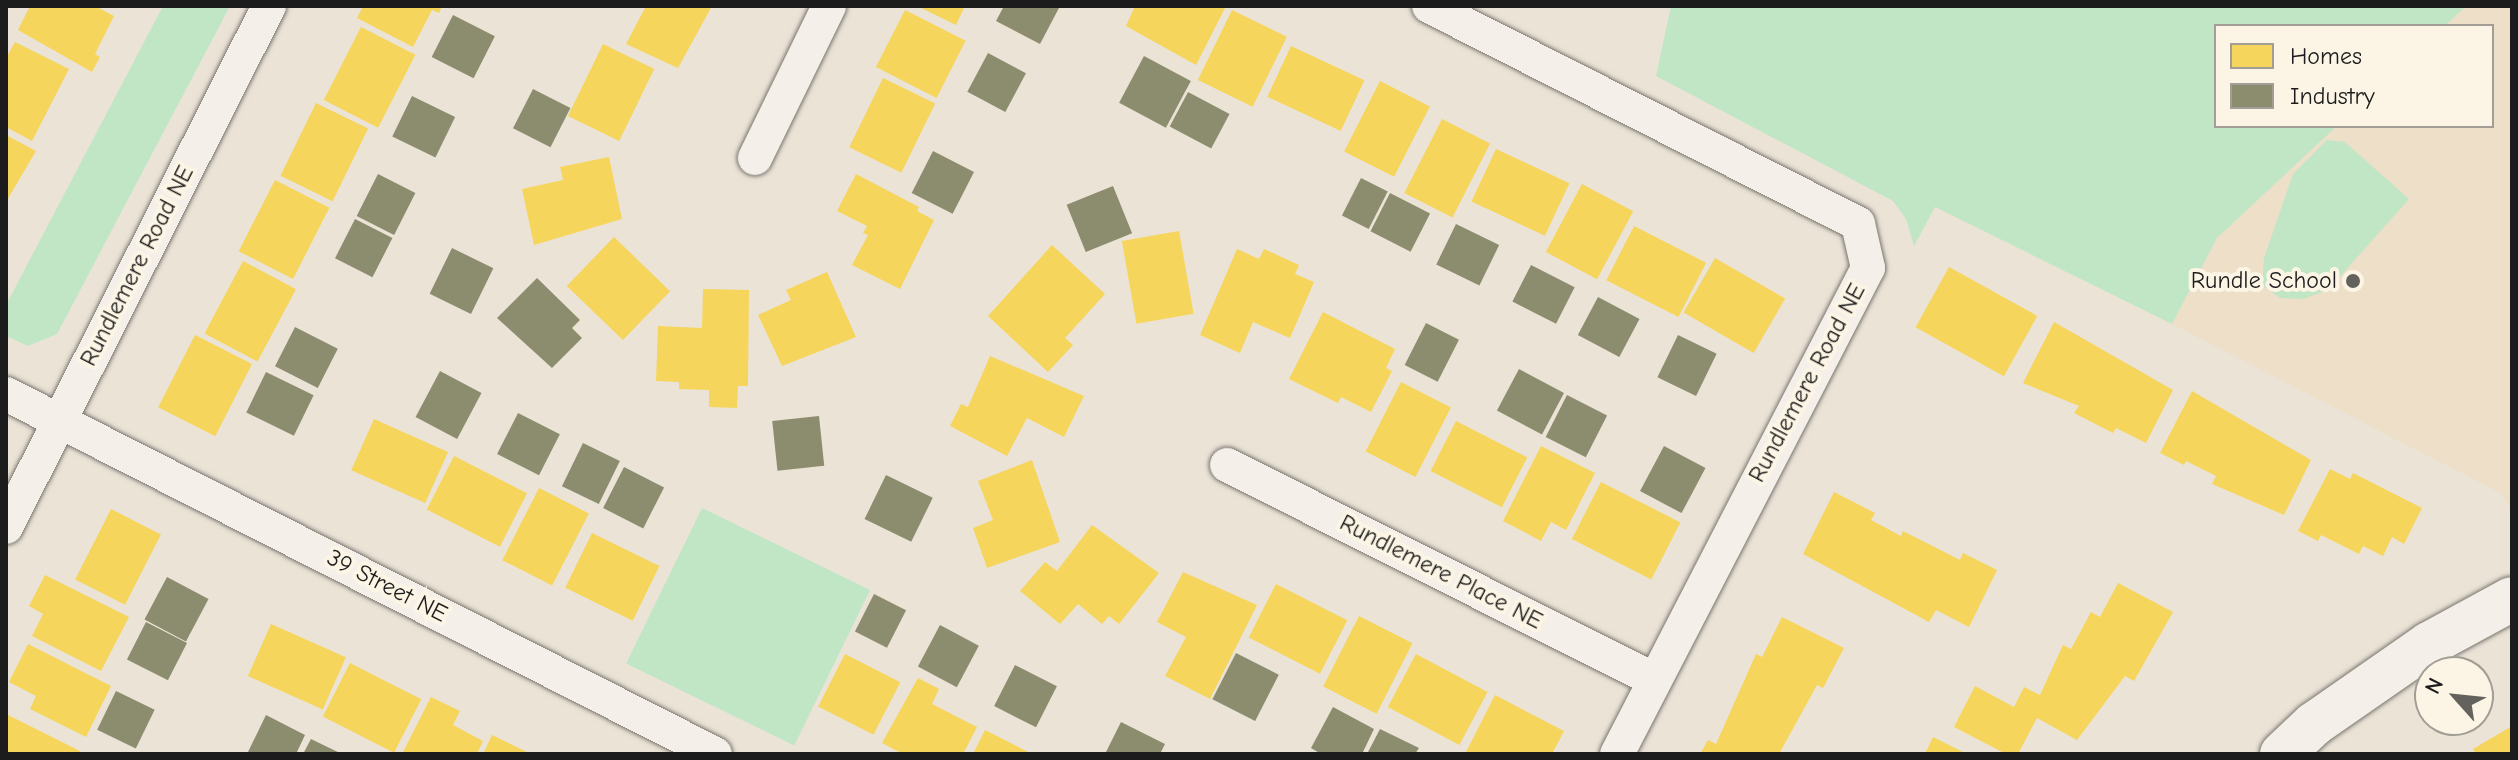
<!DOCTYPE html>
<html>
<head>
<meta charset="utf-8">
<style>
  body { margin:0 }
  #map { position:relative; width:2518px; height:760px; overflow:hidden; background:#ebe3d6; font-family:"Comic Neue",sans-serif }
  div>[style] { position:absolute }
  .built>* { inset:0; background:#eddfc8 }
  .green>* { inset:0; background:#c1e6c6; transform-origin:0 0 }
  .homes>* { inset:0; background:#f6d55c; transform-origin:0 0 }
  .industry>* { inset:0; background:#8c8c6e; transform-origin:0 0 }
  .roads { filter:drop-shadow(0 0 2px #797670) drop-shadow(0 0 2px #797670) }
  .street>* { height:34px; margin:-17px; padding:0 17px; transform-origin:17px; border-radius:17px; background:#f4f0e9 }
  .secondary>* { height:44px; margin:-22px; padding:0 22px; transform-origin:22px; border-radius:22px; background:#f4f0e9 }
  .dots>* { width:22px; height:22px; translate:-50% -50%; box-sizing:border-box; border:4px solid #fcf5e5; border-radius:50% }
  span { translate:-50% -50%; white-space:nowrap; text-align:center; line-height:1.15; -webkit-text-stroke:8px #fcf5e5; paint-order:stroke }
  .street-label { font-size:24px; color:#1c1c1c }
  .poi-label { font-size:24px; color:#1c1c1c }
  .right { translate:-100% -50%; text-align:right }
  .frame { position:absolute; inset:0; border:8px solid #1c1c1c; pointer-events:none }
  .legend { position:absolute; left:2214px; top:24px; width:280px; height:104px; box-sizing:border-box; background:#fcf5e5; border:2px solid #a29e95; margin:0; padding:10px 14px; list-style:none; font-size:24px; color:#1c1c1c }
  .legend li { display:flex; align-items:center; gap:16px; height:40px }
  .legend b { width:40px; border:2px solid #a29e95 }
  .north { position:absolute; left:2414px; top:656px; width:80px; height:80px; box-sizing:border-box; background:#fcf5e5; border:2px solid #a29e95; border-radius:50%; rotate:297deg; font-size:22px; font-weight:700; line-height:32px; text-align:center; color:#1c1c1c }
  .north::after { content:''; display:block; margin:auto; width:28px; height:36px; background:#64625d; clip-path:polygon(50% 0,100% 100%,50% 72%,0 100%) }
</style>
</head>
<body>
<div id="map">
  <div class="built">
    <div style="clip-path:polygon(2466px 6px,2512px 6px,2512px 512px,2502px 494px,2172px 324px,2217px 238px,2337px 126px,2492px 126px,2492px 26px,2445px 26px)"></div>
  </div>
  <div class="green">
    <div style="clip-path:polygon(163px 6px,230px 6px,57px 334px,28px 346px,6px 336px,6px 305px)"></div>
    <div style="clip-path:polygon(1671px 6px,2466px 6px,2445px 26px,2216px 26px,2216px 126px,2337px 126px,2217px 238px,2172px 324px,1935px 207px,1914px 246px,1906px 219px,1893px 201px,1656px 76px)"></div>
    <div style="clip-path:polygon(2327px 140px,2345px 142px,2409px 199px,2328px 290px,2303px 299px,2280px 298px,2262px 285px,2264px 258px,2293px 174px)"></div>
    <div style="left:702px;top:508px;width:187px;height:173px;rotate:26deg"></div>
  </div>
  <div class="homes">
    <div style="clip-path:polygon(30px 6px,95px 6px,114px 16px,95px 54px,100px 57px,92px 72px,18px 30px)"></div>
    <div style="clip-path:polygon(363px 6px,442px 6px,439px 13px,432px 10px,413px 47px,357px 18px)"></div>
    <div style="clip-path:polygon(646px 6px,712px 6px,678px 68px,626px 44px)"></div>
    <div style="clip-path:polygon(917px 6px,965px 6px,956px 25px)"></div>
    <div style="clip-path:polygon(1135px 6px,1222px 6px,1225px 8px,1196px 65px,1126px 26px)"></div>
    <div style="left:905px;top:10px;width:68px;height:64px;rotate:27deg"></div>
    <div style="left:1232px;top:10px;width:61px;height:78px;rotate:26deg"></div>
    <div style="left:361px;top:27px;width:61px;height:82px;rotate:27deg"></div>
    <div style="clip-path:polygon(15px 42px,69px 69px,32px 141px,6px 127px,6px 58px)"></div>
    <div style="left:603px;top:44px;width:57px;height:80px;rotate:26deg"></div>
    <div style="left:1291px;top:46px;width:81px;height:56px;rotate:25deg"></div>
    <div style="left:883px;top:78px;width:58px;height:77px;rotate:26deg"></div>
    <div style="left:1380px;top:81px;width:56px;height:79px;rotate:27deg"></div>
    <div style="left:316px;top:103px;width:58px;height:81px;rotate:26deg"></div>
    <div style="left:1442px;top:119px;width:54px;height:83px;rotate:27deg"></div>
    <div style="clip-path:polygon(6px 135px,36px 151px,6px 202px)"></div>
    <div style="left:1496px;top:149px;width:81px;height:58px;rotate:25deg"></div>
    <div style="clip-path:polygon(609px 157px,622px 219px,534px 245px,522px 189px,563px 180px,560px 167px)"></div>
    <div style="clip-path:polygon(856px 174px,919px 207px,917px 211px,934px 220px,900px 289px,852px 265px,868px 235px,863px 233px,867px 226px,837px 211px)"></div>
    <div style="left:275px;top:180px;width:61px;height:80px;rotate:27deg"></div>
    <div style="left:1582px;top:184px;width:58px;height:77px;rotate:28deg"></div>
    <div style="left:1634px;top:226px;width:81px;height:61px;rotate:27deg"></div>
    <div style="left:1179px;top:231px;width:84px;height:58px;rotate:80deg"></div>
    <div style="left:614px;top:237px;width:78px;height:68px;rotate:44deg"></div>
    <div style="clip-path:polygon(1052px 245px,1105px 294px,1065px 338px,1073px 345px,1048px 372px,988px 316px)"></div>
    <div style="clip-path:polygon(1237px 249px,1259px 259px,1264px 249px,1299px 265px,1295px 274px,1314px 282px,1290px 338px,1253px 322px,1240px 353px,1200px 335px)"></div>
    <div style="left:1715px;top:258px;width:81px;height:63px;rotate:30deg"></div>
    <div style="left:243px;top:261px;width:60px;height:82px;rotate:28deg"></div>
    <div style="left:1949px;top:267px;width:101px;height:69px;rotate:29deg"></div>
    <div style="clip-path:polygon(827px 272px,856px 337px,782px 366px,758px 315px,791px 300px,786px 290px)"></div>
    <div style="clip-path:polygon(703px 289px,749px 290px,748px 386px,738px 386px,737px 408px,709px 407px,709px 390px,679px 389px,679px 382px,656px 381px,658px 326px,702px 328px)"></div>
    <div style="clip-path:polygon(1323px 312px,1395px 349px,1386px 368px,1392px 371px,1371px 412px,1341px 397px,1338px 403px,1289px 379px)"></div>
    <div style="clip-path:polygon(2054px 322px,2173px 390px,2146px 443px,2116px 428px,2113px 433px,2074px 413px,2079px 406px,2023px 383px)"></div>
    <div style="left:195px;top:335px;width:64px;height:81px;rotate:27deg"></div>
    <div style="clip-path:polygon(990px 356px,1084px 396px,1064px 437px,1027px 418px,1007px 456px,950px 426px,961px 404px,968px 407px)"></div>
    <div style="left:1401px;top:382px;width:56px;height:78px;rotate:27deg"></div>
    <div style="clip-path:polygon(2192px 391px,2311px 460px,2284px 515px,2212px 484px,2216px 476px,2186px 461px,2184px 465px,2160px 453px)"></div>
    <div style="left:374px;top:419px;width:81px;height:56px;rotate:24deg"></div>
    <div style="left:1456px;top:421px;width:80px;height:56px;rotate:27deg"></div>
    <div style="clip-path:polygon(1541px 446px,1595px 473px,1566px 530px,1551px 522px,1541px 541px,1503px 521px)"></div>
    <div style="left:454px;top:456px;width:82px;height:60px;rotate:27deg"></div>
    <div style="clip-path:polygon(1032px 460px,1060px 542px,987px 568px,973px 528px,993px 520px,978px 481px)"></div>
    <div style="clip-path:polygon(2330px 469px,2350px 479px,2353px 473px,2422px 508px,2404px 544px,2392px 537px,2383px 556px,2363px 546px,2359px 554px,2321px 535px,2318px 541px,2298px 531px)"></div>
    <div style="left:1601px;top:482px;width:89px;height:64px;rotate:27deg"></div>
    <div style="left:539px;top:488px;width:56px;height:81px;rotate:27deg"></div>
    <div style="clip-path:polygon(1834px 492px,1875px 513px,1871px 520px,1901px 536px,1903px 531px,1960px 560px,1963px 553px,1997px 570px,1969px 627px,1936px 610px,1929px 622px,1803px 554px)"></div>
    <div style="left:111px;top:509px;width:56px;height:79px;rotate:27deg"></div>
    <div style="clip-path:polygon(1092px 525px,1159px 573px,1119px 624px,1109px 616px,1102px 624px,1078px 604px,1060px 624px,1020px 591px,1045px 562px,1057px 571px)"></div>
    <div style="left:592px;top:533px;width:75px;height:61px;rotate:26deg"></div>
    <div style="clip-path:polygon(1183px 572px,1257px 605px,1210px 699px,1165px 676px,1186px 637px,1157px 622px)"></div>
    <div style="clip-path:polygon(45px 575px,129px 617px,101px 671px,32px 636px,43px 614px,29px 606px)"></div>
    <div style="clip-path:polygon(2118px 583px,2173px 612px,2134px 681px,2125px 676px,2077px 740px,2037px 718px,2018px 754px,2006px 754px,1954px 727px,1975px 686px,2014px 707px,2024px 687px,2040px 695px,2063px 645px,2071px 649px,2091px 612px,2100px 617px)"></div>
    <div style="left:1276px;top:584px;width:80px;height:60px;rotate:27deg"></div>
    <div style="left:1359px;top:616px;width:60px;height:79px;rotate:27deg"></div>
    <div style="clip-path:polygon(1782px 617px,1844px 648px,1823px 688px,1817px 685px,1779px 754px,1700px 754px,1708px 740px,1716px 744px,1756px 654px,1762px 657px)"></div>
    <div style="left:271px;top:624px;width:82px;height:57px;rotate:24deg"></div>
    <div style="clip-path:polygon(28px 644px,111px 686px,86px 737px,30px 709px,36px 696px,9px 682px)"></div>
    <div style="left:845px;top:654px;width:62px;height:59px;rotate:27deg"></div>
    <div style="left:1416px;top:654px;width:81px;height:60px;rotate:28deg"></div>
    <div style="left:350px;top:663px;width:80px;height:60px;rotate:27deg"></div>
    <div style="clip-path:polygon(918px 678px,939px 689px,932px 704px,977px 727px,963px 754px,903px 754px,882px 743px)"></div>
    <div style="clip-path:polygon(1495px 695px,1564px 731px,1552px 754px,1465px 754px)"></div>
    <div style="clip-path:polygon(431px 697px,460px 711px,453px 725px,483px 741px,477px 754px,402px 754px)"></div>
    <div style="clip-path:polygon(6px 714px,80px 751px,78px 754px,6px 754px)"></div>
    <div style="clip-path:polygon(2512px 726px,2512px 754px,2476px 754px,2473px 749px)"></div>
    <div style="clip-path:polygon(985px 730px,1032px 754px,973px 754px)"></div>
    <div style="clip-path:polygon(492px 735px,531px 754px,483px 754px)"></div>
    <div style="clip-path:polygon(1933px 737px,1967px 754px,1925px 754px)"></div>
  </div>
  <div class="industry">
    <div style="clip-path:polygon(1004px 6px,1060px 6px,1040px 44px,996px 21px)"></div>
    <div style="left:453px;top:15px;width:47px;height:47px;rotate:27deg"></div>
    <div style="left:988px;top:53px;width:43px;height:44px;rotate:28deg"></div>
    <div style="left:1144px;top:56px;width:53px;height:53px;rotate:28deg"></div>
    <div style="left:533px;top:89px;width:42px;height:44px;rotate:27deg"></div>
    <div style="left:1188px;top:92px;width:47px;height:39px;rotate:28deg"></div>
    <div style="left:412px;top:96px;width:48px;height:45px;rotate:26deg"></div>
    <div style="left:933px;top:151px;width:46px;height:47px;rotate:27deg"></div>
    <div style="left:378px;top:174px;width:42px;height:47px;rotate:27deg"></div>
    <div style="left:1361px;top:178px;width:30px;height:42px;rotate:27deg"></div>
    <div style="left:1113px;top:186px;width:51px;height:50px;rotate:68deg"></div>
    <div style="left:1390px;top:193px;width:45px;height:43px;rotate:27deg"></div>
    <div style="left:355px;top:219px;width:42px;height:44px;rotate:27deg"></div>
    <div style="left:1456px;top:224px;width:48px;height:45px;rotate:26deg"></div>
    <div style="left:452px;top:248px;width:46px;height:51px;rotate:26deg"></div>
    <div style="left:1531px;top:265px;width:49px;height:41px;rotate:27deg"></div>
    <div style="clip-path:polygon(537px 278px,580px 320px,572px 328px,582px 338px,552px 368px,497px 318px)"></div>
    <div style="left:1598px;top:297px;width:47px;height:43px;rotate:28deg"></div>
    <div style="left:1426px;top:323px;width:37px;height:47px;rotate:27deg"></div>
    <div style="left:295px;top:327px;width:48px;height:44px;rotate:27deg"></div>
    <div style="left:1678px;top:335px;width:43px;height:47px;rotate:26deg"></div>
    <div style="left:1519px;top:369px;width:51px;height:47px;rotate:28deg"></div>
    <div style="left:440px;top:371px;width:47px;height:52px;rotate:28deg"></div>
    <div style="left:266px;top:372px;width:53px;height:45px;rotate:26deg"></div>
    <div style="left:1567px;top:395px;width:45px;height:47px;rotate:27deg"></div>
    <div style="left:518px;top:413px;width:47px;height:46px;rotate:27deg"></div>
    <div style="left:819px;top:416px;width:50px;height:47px;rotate:84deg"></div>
    <div style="left:583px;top:443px;width:41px;height:48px;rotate:26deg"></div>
    <div style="left:1664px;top:446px;width:47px;height:51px;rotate:28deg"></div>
    <div style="left:624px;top:467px;width:45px;height:46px;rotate:27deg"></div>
    <div style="left:886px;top:475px;width:52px;height:49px;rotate:26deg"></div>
    <div style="left:167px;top:577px;width:47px;height:48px;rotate:28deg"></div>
    <div style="left:874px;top:594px;width:36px;height:42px;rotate:27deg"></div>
    <div style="left:146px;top:622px;width:46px;height:42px;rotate:27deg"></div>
    <div style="left:940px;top:625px;width:44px;height:47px;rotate:28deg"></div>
    <div style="left:1236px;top:653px;width:48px;height:52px;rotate:27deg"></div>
    <div style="left:1015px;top:665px;width:47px;height:46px;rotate:27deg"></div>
    <div style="left:116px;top:691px;width:43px;height:43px;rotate:26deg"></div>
    <div style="clip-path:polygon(1333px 707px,1374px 729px,1362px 754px,1321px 754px,1311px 748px)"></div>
    <div style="clip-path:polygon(266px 715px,305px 735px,296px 754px,247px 754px)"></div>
    <div style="clip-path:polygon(1121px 722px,1165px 744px,1160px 754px,1105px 754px)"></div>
    <div style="clip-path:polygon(1380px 729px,1419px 748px,1415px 754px,1367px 754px)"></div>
    <div style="clip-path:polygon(311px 739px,342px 754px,303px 754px)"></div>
  </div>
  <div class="roads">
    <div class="street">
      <div style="left:1429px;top:6px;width:481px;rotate:26.9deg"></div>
      <div style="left:1858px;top:224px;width:45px;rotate:77.2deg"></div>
      <div style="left:1868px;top:268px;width:547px;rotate:117.31deg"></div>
      <div style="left:755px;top:158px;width:169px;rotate:-64deg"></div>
      <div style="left:6px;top:394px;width:795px;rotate:26.92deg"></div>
      <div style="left:1227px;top:465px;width:479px;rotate:26.7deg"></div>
      <div style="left:6px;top:527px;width:584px;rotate:-63.22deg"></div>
    </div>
    <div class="secondary">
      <div style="left:2282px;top:754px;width:44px;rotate:-43.2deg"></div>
      <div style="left:2314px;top:724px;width:140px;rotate:-34.8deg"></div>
      <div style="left:2429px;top:644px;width:94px;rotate:-28.5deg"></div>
    </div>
  </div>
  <div class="dots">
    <div style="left:2353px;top:281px;background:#64625d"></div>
  </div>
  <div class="street-label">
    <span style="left:137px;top:266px;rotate:-63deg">Rundlemere Road NE</span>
    <span style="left:1807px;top:383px;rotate:-62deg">Rundlemere Road NE</span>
    <span style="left:1441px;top:572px;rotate:27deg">Rundlemere Place NE</span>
    <span style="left:387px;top:586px;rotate:27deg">39 Street NE</span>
  </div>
  <div class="poi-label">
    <span class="right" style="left:2337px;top:281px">Rundle School</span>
  </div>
  <div class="frame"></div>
  <ul class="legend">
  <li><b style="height:22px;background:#f6d55c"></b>Homes</li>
  <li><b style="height:22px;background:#8c8c6e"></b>Industry</li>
  </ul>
  <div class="north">N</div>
</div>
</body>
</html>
